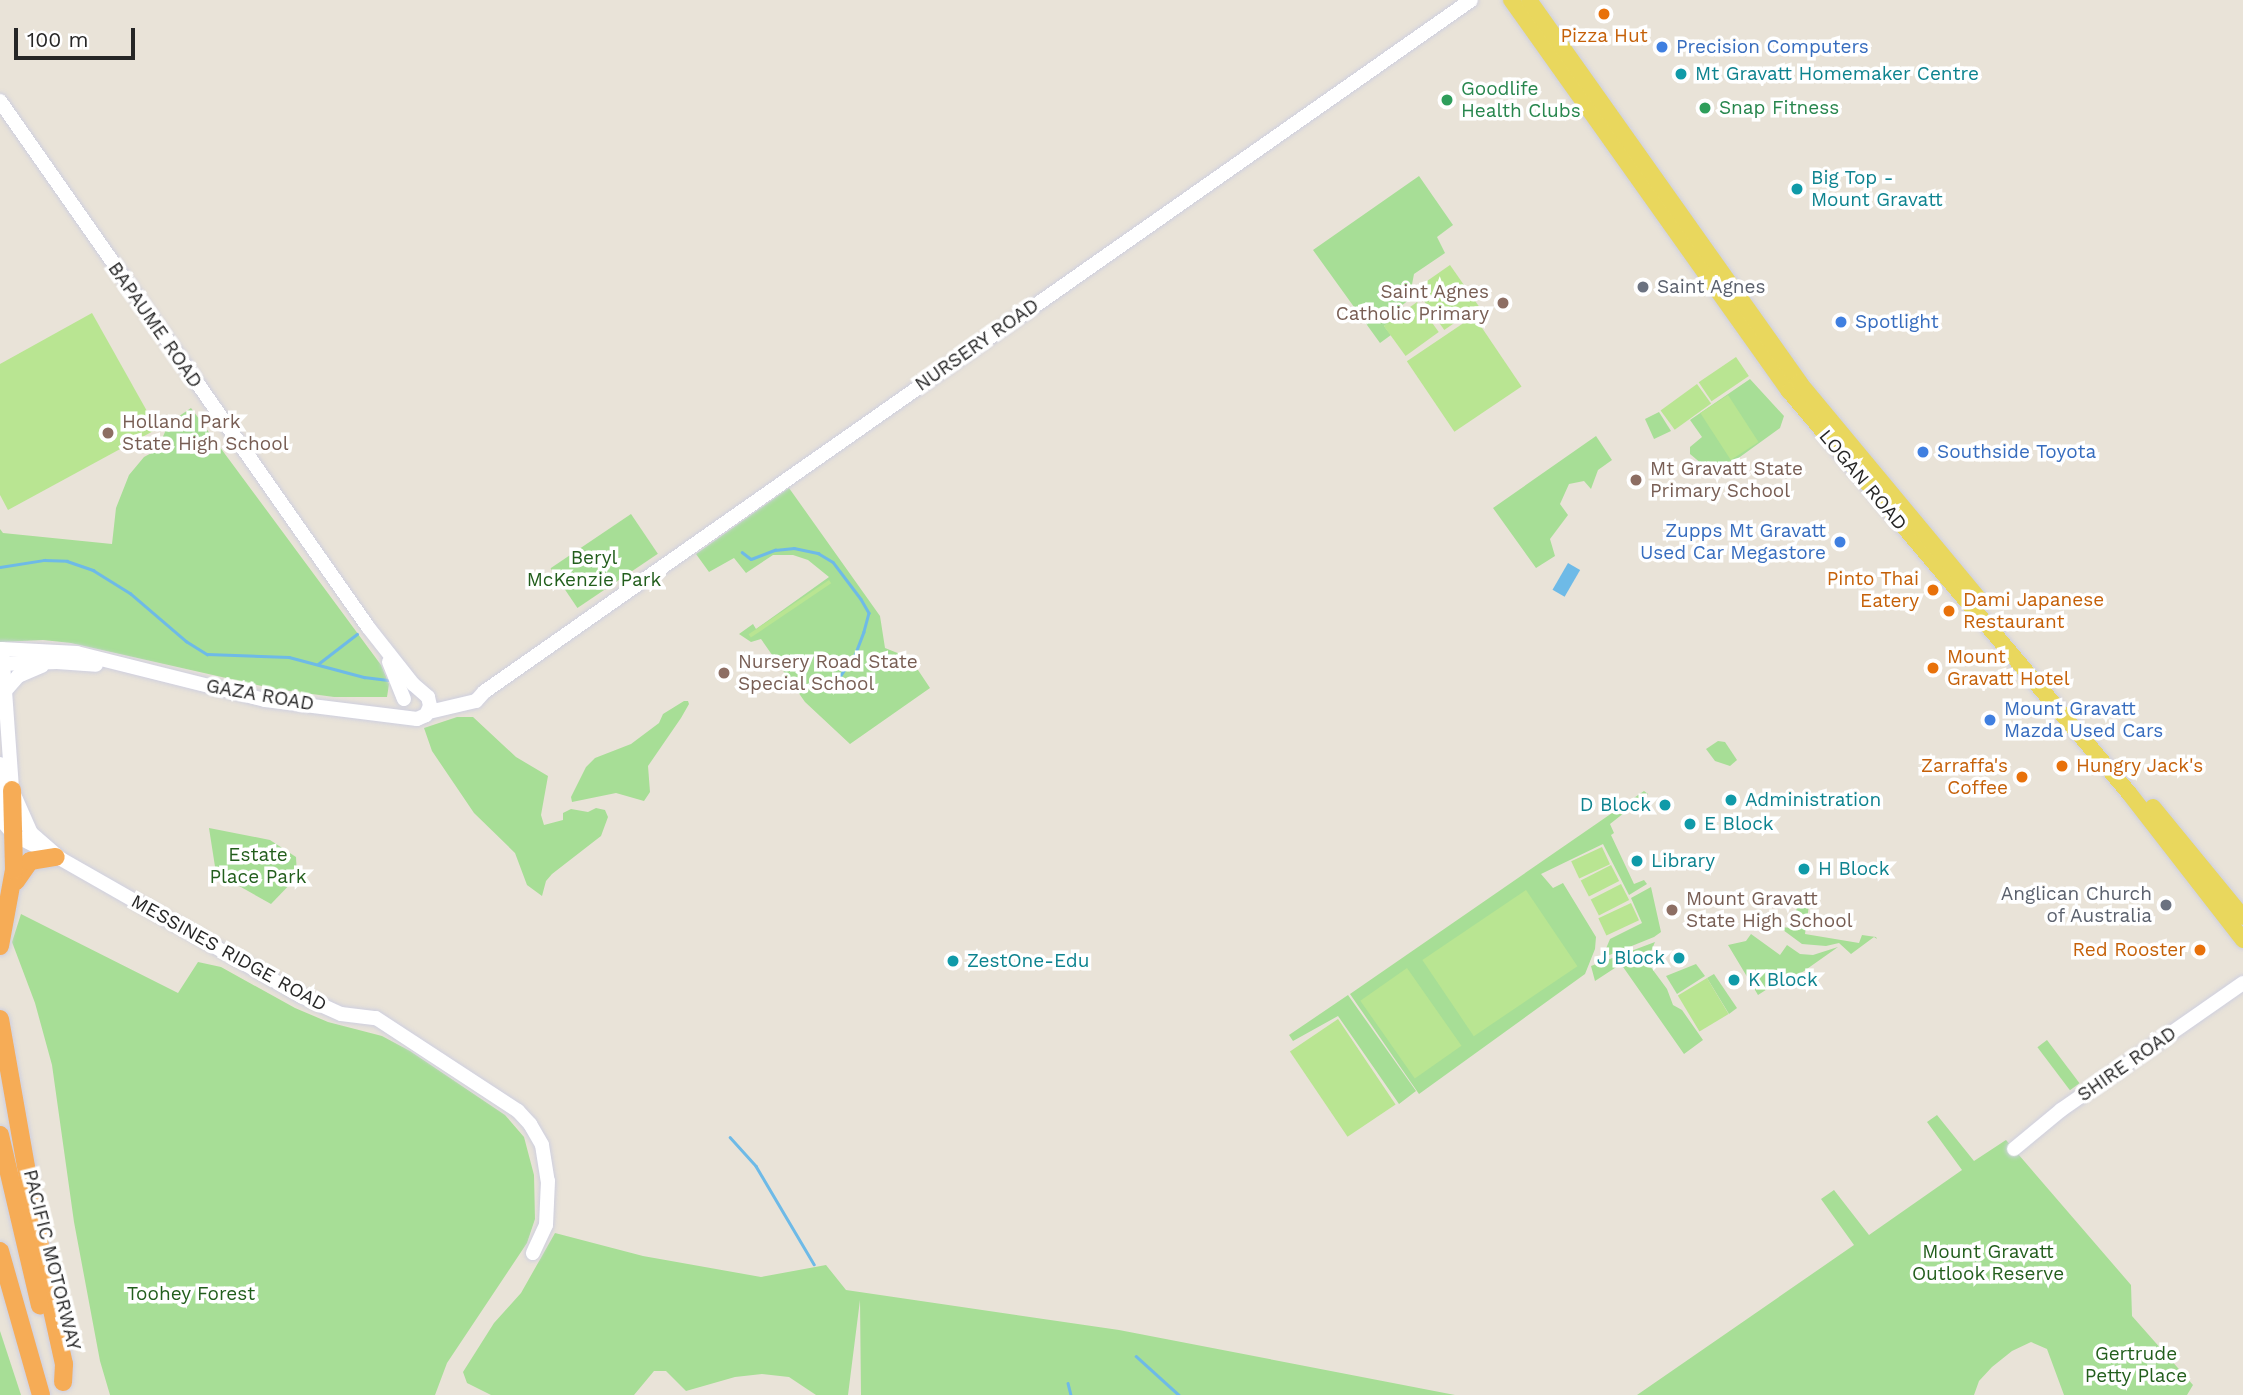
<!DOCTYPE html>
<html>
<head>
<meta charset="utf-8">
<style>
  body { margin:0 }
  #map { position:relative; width:2243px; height:1395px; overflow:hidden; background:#e9e3d8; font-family:"Work Sans",sans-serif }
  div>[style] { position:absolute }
  .green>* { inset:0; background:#a7de96; transform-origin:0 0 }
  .pitch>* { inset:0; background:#b9e592; transform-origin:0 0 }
  .water>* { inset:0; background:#6ebae7; transform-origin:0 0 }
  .stream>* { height:2.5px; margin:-1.25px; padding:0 1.25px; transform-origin:1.25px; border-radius:1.25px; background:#6ebae7 }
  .roads { filter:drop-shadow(0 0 2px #cecfdf) drop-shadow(0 0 2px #cecfdf) }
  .secondary>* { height:14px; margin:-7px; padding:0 7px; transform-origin:7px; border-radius:7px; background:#fff }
  .primary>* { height:16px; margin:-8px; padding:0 8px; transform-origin:8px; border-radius:8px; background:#e9d75d }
  .highway>* { height:18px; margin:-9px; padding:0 9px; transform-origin:9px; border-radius:9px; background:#f6ac56 }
  .dots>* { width:19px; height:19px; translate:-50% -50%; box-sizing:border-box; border:4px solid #fff; border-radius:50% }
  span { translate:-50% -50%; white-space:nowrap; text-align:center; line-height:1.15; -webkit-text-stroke:7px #fff; paint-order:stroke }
  .food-label { font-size:19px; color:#c56008 }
  .right { translate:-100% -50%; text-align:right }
  .left { translate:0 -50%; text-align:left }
  .shop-label { font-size:19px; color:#366cbe }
  .culture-label { font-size:19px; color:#0d838f }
  .leisure-label { font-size:19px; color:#27864d }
  .worship-label { font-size:19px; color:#5b616d }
  .education-label { font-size:19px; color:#785e54 }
  .street-label { font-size:19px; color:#262626 }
  .park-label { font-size:19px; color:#225e1c }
  .scale { position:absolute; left:14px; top:28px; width:121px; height:32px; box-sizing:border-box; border:4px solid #262626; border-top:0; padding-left:9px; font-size:21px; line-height:24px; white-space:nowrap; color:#262626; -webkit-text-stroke:5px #fff; paint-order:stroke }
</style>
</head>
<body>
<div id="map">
  <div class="green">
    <div style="clip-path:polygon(1419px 176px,1453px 225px,1437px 237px,1445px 253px,1414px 274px,1409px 300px,1394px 311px,1398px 316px,1384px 326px,1391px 335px,1380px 343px,1313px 250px)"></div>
    <div style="clip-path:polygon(1750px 379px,1784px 416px,1780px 428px,1733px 462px,1716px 470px,1702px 464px,1690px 454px,1690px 447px,1702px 437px,1690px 420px)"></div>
    <div style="clip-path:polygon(191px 408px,381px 665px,389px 684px,387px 697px,334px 697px,275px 689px,71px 643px,43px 640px,0 642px,0 529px,3px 533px,112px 544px,116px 508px,129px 475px,144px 457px,157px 450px,169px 423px)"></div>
    <div style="clip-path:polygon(1659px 412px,1671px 431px,1654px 439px,1645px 419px)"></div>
    <div style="clip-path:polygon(1596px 436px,1612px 460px,1598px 470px,1591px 489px,1584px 481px,1569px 484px,1560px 504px,1568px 515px,1550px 539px,1555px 556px,1536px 568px,1493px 508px)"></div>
    <div style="clip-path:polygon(789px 488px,880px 616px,885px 648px,910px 658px,930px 688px,850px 744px,805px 702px,761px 639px,751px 642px,739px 634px,753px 624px,756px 629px,829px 577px,808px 560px,793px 555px,773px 555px,746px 573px,734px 558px,709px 572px,696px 554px)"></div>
    <div style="left:631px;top:514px;width:48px;height:97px;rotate:56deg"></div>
    <div style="clip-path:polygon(684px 701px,688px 701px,689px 704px,681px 718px,648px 766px,650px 792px,644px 801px,616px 793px,572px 802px,571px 797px,586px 767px,595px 758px,631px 744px,659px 723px,663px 714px)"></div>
    <div style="clip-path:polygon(457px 717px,473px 717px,516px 757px,548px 776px,541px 815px,544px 825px,563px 820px,563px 813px,571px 809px,588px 812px,596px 808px,605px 810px,608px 817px,601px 836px,552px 874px,546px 881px,542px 896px,527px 885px,515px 853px,474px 813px,432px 751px,424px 728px)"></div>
    <div style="clip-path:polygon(1718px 741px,1725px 742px,1737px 760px,1730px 766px,1715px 761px,1706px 749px)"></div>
    <div style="clip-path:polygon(1644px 791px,1648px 794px,1610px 824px,1614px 833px,1611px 835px,1634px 884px,1644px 880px,1647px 884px,1629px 895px,1603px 844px,1541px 874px,1553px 888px,1563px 883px,1596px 937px,1595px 949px,1585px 974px,1419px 1094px,1350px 994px)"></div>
    <div style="clip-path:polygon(209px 828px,270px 840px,296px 857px,297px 877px,271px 904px,216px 873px)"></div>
    <div style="clip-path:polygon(1651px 887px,1661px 932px,1654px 937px,1602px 958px,1610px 939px,1642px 923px,1631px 898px)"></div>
    <div style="clip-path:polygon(1798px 898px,1810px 898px,1805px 934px,1859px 943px,1862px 935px,1876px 937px,1877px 939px,1874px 937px,1851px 954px,1839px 943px,1826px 946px,1802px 944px,1779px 927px,1794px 928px)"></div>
    <div style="clip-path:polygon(21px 914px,178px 993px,198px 962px,221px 967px,295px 1008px,328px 1022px,382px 1036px,410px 1051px,505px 1115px,524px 1137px,534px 1175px,535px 1219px,527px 1243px,447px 1363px,435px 1395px,110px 1395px,100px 1361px,74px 1222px,52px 1065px,35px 1003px,12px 942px)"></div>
    <div style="clip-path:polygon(1751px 934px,1780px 955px,1787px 945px,1800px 954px,1813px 955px,1838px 947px,1797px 976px,1781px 980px,1758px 995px,1728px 945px,1746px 941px)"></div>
    <div style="clip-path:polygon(1655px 942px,1649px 956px,1650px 966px,1667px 989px,1673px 1005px,1682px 1010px,1703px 1040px,1684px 1054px,1621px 964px,1595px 981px,1591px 966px)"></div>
    <div style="clip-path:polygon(1696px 964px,1705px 976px,1677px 994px,1666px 976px)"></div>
    <div style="clip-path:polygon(1714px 974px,1737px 1008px,1729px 1014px,1707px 978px)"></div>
    <div style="clip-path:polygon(1348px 995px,1416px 1091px,1399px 1104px,1338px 1016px,1293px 1041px,1289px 1035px)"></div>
    <div style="left:2047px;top:1040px;width:54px;height:12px;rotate:53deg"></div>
    <div style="clip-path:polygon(1937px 1115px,1974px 1161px,2006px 1140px,2131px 1285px,2132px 1316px,2193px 1385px,2187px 1395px,2064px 1395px,2047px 1349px,2031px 1342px,2012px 1351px,1992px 1367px,1979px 1381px,1974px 1395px,1637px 1395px,1854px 1245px,1821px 1199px,1834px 1190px,1869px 1235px,1962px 1170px,1927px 1122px)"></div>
    <div style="clip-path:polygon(555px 1233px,643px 1256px,761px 1277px,826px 1265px,846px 1290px,1119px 1330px,1455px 1395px,861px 1395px,860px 1300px,848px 1395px,816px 1395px,789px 1377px,762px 1374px,735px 1377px,686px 1391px,666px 1371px,654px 1371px,634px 1395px,491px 1395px,467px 1383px,463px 1372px,494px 1323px,521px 1293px)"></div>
    <div style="clip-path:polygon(0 1331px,21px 1395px,0 1395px)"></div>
  </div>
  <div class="pitch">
    <div style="left:1450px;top:265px;width:50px;height:42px;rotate:55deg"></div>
    <div style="left:1417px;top:302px;width:37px;height:41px;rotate:54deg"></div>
    <div style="clip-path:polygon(92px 313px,157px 429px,8px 510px,0 495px,0 364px)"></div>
    <div style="left:1474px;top:316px;width:85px;height:81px;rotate:56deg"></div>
    <div style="left:1736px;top:357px;width:23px;height:45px;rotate:56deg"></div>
    <div style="left:1697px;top:384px;width:24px;height:45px;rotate:54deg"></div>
    <div style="left:1728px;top:395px;width:56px;height:33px;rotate:57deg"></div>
    <div style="left:829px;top:580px;width:4px;height:97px;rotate:56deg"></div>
    <div style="left:1602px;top:847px;width:19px;height:34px;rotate:65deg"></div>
    <div style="left:1611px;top:865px;width:18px;height:34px;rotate:63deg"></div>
    <div style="left:1621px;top:884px;width:18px;height:34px;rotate:63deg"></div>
    <div style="left:1526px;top:890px;width:92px;height:125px;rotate:56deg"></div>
    <div style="left:1631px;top:903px;width:19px;height:36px;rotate:65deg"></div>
    <div style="left:1407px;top:968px;width:95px;height:57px;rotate:55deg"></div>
    <div style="left:1707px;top:978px;width:42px;height:34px;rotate:59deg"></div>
    <div style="left:1338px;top:1019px;width:103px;height:58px;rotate:56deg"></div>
  </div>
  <div class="water">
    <div style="left:1568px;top:563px;width:14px;height:31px;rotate:30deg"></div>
  </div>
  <div class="stream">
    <div style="left:742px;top:552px;width:11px;rotate:38deg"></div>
    <div style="left:751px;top:559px;width:26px;rotate:-21deg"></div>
    <div style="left:775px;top:550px;width:19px;rotate:-6deg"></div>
    <div style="left:794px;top:548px;width:25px;rotate:12deg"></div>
    <div style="left:818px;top:553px;width:17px;rotate:31deg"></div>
    <div style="left:833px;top:562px;width:46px;rotate:52.9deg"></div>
    <div style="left:861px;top:599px;width:16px;rotate:60deg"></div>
    <div style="left:869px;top:613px;width:20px;rotate:105deg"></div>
    <div style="left:864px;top:632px;width:25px;rotate:111deg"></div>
    <div style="left:855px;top:655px;width:42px;rotate:124.4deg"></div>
    <div style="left:0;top:567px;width:45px;rotate:-9deg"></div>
    <div style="left:44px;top:560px;width:23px;rotate:2deg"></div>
    <div style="left:67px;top:561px;width:28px;rotate:19deg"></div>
    <div style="left:93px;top:570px;width:44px;rotate:31.9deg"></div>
    <div style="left:130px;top:593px;width:74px;rotate:40.6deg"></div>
    <div style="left:186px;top:641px;width:25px;rotate:32deg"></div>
    <div style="left:207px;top:654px;width:82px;rotate:2.1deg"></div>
    <div style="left:289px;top:657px;width:78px;rotate:14.9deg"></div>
    <div style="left:364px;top:677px;width:24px;rotate:7deg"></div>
    <div style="left:318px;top:664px;width:49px;rotate:-37.6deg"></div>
    <div style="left:730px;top:1137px;width:39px;rotate:48deg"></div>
    <div style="left:756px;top:1166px;width:114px;rotate:59.4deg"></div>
    <div style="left:1136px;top:1356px;width:58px;rotate:42.2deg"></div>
    <div style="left:1068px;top:1383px;width:12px;rotate:76deg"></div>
  </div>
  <div class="roads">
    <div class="secondary">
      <div style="left:0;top:101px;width:642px;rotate:55.02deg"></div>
      <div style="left:368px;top:627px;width:73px;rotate:51.7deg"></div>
      <div style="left:413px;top:684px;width:20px;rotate:41deg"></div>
      <div style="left:428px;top:697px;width:9px;rotate:77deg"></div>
      <div style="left:430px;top:706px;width:10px;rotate:114deg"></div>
      <div style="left:426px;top:715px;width:10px;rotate:156deg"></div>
      <div style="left:417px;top:719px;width:153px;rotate:-172.9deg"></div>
      <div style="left:265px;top:700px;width:194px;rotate:-166deg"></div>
      <div style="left:77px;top:653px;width:77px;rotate:-177deg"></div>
      <div style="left:2px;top:649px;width:141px;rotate:85.9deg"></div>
      <div style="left:12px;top:790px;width:47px;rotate:66.2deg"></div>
      <div style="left:31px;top:833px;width:40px;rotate:41deg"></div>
      <div style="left:61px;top:859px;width:276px;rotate:29.7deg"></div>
      <div style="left:301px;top:996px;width:44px;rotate:24.2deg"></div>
      <div style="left:341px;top:1014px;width:35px;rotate:7deg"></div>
      <div style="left:376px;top:1018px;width:170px;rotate:33.2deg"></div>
      <div style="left:518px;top:1111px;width:18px;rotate:47deg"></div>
      <div style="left:530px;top:1124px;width:24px;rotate:60deg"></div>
      <div style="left:542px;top:1145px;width:36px;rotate:81deg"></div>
      <div style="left:548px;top:1181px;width:44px;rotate:92.6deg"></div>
      <div style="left:546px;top:1225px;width:31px;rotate:115deg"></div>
      <div style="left:389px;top:662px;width:40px;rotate:68deg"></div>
      <div style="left:0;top:664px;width:57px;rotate:-2deg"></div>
      <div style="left:57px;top:662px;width:39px;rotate:4deg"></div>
      <div style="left:6px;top:690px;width:18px;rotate:-49deg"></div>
      <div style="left:18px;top:676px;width:26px;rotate:-23deg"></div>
      <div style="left:429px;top:712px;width:48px;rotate:-13.2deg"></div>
      <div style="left:476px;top:701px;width:12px;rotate:-48deg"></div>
      <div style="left:484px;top:692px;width:1205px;rotate:-35.03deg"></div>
      <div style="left:0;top:764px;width:60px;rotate:85.2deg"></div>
      <div style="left:5px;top:824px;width:14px;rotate:51deg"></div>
      <div style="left:14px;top:835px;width:30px;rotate:27deg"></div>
      <div style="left:2014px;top:1149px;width:61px;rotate:-39.7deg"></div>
      <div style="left:2061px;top:1110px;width:222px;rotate:-34.9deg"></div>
    </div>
    <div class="primary">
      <div style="left:1511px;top:0;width:480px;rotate:54.6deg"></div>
      <div style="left:1789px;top:391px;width:527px;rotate:49.78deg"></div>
      <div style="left:2129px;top:793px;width:186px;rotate:52.2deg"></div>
      <div style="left:1529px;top:0;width:468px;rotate:54.7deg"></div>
      <div style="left:1799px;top:382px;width:282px;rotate:50.3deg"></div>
      <div style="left:2153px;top:807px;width:142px;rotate:50.7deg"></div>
    </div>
    <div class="highway">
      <div style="left:16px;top:881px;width:24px;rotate:-55deg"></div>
      <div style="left:30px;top:861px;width:26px;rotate:-9deg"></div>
      <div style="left:0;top:946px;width:77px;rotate:-79.6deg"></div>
      <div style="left:14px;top:870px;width:80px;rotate:-91.4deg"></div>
      <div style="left:0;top:1019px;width:277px;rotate:80deg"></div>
      <div style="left:48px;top:1292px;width:74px;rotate:77.5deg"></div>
      <div style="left:64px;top:1364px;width:18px;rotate:93deg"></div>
      <div style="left:0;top:1135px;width:175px;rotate:76.8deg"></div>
      <div style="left:0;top:1251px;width:150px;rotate:74.1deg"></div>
    </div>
  </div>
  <div class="dots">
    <div style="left:1604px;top:14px;background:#e8710a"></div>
    <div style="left:1662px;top:47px;background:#3f7fe0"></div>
    <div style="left:1681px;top:74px;background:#0f9aa8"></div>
    <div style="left:1447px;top:100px;background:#2e9e5b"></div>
    <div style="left:1705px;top:108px;background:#2e9e5b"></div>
    <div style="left:1797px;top:189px;background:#0f9aa8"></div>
    <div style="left:1643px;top:287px;background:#6b7280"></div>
    <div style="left:1503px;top:303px;background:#8d6e63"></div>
    <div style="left:1841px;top:322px;background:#3f7fe0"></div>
    <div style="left:108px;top:433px;background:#8d6e63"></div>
    <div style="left:1923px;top:452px;background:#3f7fe0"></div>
    <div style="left:1636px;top:480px;background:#8d6e63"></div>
    <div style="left:1840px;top:542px;background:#3f7fe0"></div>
    <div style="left:1933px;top:590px;background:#e8710a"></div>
    <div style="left:1949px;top:611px;background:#e8710a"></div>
    <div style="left:1933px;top:668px;background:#e8710a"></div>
    <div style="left:724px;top:673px;background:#8d6e63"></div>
    <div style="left:1990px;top:720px;background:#3f7fe0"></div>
    <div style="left:2062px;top:766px;background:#e8710a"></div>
    <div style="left:2022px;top:777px;background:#e8710a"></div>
    <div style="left:1731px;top:800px;background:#0f9aa8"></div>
    <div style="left:1665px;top:805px;background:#0f9aa8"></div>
    <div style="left:1690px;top:824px;background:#0f9aa8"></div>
    <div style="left:1637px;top:861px;background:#0f9aa8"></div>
    <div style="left:1804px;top:869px;background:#0f9aa8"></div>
    <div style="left:2166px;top:905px;background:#6b7280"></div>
    <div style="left:1672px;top:910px;background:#8d6e63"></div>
    <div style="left:2200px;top:950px;background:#e8710a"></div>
    <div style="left:1679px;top:958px;background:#0f9aa8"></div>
    <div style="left:953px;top:961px;background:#0f9aa8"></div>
    <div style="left:1734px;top:980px;background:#0f9aa8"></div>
  </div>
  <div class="food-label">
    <span style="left:1604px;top:36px">Pizza Hut</span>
    <span class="right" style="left:1919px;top:590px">Pinto Thai<br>Eatery</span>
    <span class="left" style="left:1963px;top:611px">Dami Japanese<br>Restaurant</span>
    <span class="left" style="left:1947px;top:668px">Mount<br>Gravatt Hotel</span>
    <span class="right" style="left:2008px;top:777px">Zarraffa's<br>Coffee</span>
    <span class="left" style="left:2076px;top:766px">Hungry Jack's</span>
    <span class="right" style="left:2186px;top:950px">Red Rooster</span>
  </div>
  <div class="shop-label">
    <span class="left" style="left:1676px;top:47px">Precision Computers</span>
    <span class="left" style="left:1855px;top:322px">Spotlight</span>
    <span class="left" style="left:1937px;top:452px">Southside Toyota</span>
    <span class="right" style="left:1826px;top:542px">Zupps Mt Gravatt<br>Used Car Megastore</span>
    <span class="left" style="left:2004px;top:720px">Mount Gravatt<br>Mazda Used Cars</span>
  </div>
  <div class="culture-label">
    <span class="left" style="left:1695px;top:74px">Mt Gravatt Homemaker Centre</span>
    <span class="left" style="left:1811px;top:189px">Big Top -<br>Mount Gravatt</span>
    <span class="left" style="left:1745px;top:800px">Administration</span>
    <span class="right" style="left:1651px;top:805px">D Block</span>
    <span class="left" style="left:1704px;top:824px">E Block</span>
    <span class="left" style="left:1651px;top:861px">Library</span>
    <span class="left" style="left:1818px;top:869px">H Block</span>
    <span class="right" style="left:1665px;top:958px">J Block</span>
    <span class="left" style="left:967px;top:961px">ZestOne-Edu</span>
    <span class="left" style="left:1748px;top:980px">K Block</span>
  </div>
  <div class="leisure-label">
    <span class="left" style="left:1461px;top:100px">Goodlife<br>Health Clubs</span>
    <span class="left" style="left:1719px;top:108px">Snap Fitness</span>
  </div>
  <div class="worship-label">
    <span class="left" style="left:1657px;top:287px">Saint Agnes</span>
    <span class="right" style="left:2152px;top:905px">Anglican Church<br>of Australia</span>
  </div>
  <div class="education-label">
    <span class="right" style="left:1489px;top:303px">Saint Agnes<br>Catholic Primary</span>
    <span class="left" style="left:122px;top:433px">Holland Park<br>State High School</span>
    <span class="left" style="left:1650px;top:480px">Mt Gravatt State<br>Primary School</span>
    <span class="left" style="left:738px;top:673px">Nursery Road State<br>Special School</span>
    <span class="left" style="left:1686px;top:910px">Mount Gravatt<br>State High School</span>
  </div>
  <div class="street-label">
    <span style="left:155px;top:325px;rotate:55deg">BAPAUME ROAD</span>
    <span style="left:977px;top:345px;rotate:-35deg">NURSERY ROAD</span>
    <span style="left:1863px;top:480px;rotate:50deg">LOGAN ROAD</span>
    <span style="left:260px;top:695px;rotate:10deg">GAZA ROAD</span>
    <span style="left:229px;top:953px;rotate:29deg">MESSINES RIDGE ROAD</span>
    <span style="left:2127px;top:1064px;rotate:-35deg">SHIRE ROAD</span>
    <span style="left:52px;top:1260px;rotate:76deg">PACIFIC MOTORWAY</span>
  </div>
  <div class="park-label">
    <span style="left:594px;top:569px">Beryl<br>McKenzie Park</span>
    <span style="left:258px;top:866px">Estate<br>Place Park</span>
    <span style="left:1988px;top:1263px">Mount Gravatt<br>Outlook Reserve</span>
    <span style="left:191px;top:1294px">Toohey Forest</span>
    <span style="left:2136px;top:1365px">Gertrude<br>Petty Place</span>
  </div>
  <div class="scale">100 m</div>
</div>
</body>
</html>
